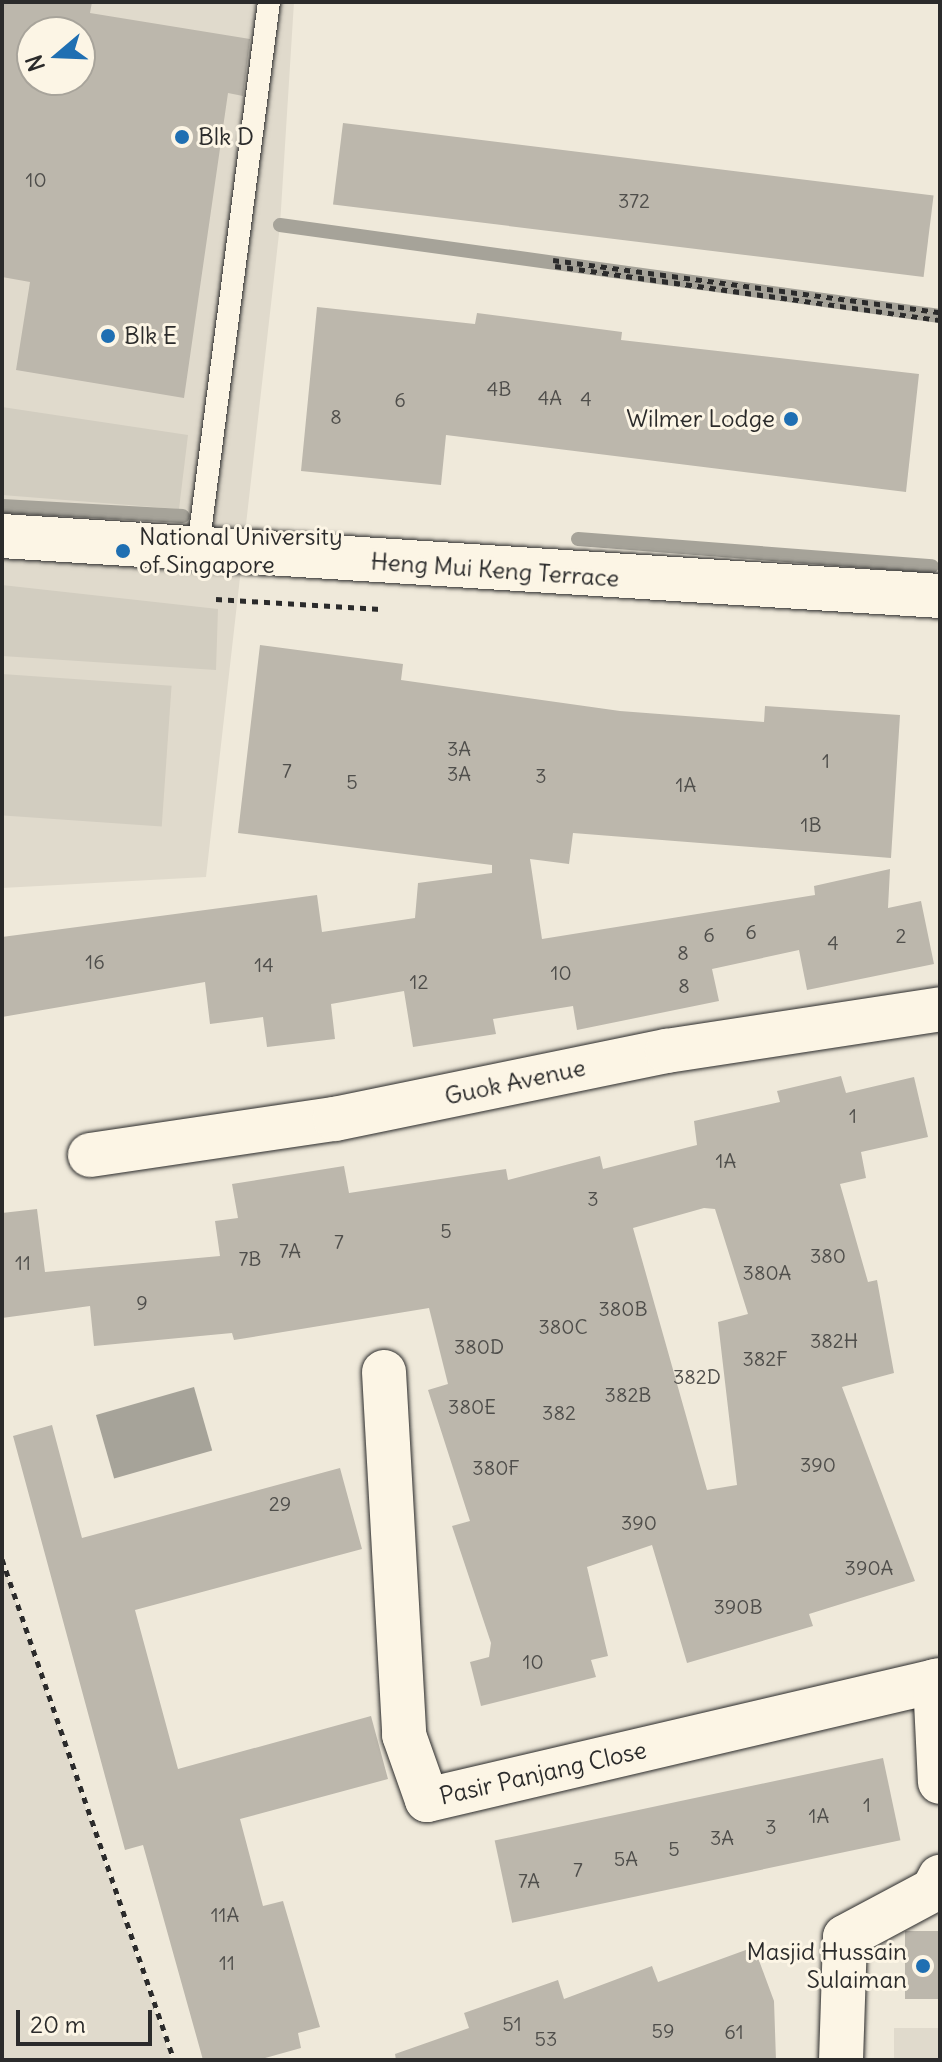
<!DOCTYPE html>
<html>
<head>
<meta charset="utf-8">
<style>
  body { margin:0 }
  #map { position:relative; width:942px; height:2062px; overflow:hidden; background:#efe9da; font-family:Delius,sans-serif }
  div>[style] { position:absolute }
  .built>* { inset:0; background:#e0dacc; transform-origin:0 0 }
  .green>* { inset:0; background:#d2cdc0; transform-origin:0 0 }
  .water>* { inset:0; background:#a6a399; transform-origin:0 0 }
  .stream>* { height:14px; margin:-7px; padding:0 7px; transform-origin:7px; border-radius:7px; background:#a6a399 }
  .building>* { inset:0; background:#bcb7ac; transform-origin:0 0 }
  .path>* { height:5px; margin-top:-2.5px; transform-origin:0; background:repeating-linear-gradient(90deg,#2b2b2b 0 6px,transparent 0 12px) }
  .roads { filter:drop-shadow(0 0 2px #2b2b2b) drop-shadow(0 0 2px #2b2b2b) }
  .service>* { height:22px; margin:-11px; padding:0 11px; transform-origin:11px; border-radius:11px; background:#fcf5e5 }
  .minor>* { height:44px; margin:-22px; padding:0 22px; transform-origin:22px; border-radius:22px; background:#fcf5e5 }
  .dots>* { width:22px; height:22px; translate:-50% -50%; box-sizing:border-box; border:4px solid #fcf5e5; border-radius:50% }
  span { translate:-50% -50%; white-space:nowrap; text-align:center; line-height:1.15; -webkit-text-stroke:6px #fcf5e5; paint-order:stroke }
  .number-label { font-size:20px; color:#4f4e4b }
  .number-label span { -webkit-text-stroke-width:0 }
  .poi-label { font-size:24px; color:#2b2b2b }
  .left { translate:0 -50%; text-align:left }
  .right { translate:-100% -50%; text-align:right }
  .street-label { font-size:24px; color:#2b2b2b }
  .frame { position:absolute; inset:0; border:4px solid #2b2b2b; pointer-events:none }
  .north { position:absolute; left:16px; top:16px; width:80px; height:80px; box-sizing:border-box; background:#fcf5e5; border:2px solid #a8a49b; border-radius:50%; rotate:251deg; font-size:22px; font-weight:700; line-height:32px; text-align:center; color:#2b2b2b }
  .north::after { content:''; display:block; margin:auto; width:28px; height:36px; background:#1f6fb2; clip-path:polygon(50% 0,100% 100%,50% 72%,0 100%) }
  .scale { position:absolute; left:16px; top:2010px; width:136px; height:36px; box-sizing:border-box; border:4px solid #2b2b2b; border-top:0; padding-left:10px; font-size:24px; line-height:28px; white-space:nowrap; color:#2b2b2b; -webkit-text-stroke:6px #fcf5e5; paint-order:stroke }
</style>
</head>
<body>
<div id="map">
  <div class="built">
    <div style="clip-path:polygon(evenodd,2px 2px,294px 2px,280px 225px,206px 877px,2px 888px,2px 2px,32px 32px,80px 32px,80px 80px,32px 80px,32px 32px)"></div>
    <div style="clip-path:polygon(2px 1561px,171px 2060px,2px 2060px)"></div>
    <div style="left:940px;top:2028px;width:32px;height:46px;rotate:90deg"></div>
  </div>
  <div class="green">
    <div style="clip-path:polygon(2px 407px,188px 435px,179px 509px,2px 495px)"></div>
    <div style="clip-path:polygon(2px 585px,218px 609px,216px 670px,2px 656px)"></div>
    <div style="left:2px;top:674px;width:170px;height:141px;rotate:4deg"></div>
  </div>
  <div class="water">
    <div style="left:194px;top:1387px;width:66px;height:102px;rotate:74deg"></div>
  </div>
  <div class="stream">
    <div style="left:280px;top:225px;width:666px;rotate:7.85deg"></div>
    <div style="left:2px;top:506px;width:181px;rotate:3.2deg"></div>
    <div style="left:578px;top:539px;width:355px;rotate:4.4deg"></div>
  </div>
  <div class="building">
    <div style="clip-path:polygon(evenodd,2px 2px,92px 2px,90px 13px,250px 39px,243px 96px,228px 93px,184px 398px,16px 370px,30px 282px,2px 277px,2px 2px,32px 32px,80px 32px,80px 80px,32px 80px,32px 32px)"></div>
    <div style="left:343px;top:123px;width:595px;height:82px;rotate:7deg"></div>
    <div style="clip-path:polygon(317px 307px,475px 324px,477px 313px,622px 332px,621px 340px,919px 374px,906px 492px,446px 435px,441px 485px,301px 471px)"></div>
    <div style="clip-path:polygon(260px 645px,403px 664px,401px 680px,620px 711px,764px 722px,765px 706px,900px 715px,891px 858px,573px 833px,569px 864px,530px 859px,542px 939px,815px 895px,814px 886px,890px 869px,888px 908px,921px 901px,934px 964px,807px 990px,799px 950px,712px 969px,719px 1001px,577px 1030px,573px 1006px,493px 1019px,496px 1034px,413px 1047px,404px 991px,331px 1004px,335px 1039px,267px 1047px,263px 1017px,210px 1024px,205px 982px,2px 1017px,2px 937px,317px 895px,322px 932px,415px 918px,418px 883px,492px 873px,492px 865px,238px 833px)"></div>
    <div style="clip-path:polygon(evenodd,841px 1076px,846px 1093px,914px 1077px,928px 1137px,861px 1152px,866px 1178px,840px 1184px,868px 1282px,877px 1280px,894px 1373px,842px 1387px,915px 1581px,809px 1614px,813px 1626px,687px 1663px,652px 1545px,587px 1567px,608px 1656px,591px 1660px,596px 1677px,481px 1706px,470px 1662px,489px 1657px,491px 1643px,452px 1526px,470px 1521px,428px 1390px,448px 1384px,429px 1308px,234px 1340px,232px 1333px,94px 1346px,90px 1306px,2px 1318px,2px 1213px,37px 1209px,45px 1272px,220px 1256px,215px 1221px,238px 1218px,232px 1184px,344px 1166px,349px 1193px,506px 1169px,508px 1180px,600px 1156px,603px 1169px,697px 1145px,694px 1121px,780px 1102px,777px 1091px,841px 1076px,704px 1208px,715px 1209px,748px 1314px,718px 1322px,737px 1485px,707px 1490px,633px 1228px,704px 1208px)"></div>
    <div style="clip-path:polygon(52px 1425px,82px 1538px,340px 1468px,362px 1549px,135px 1610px,178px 1769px,371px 1716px,388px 1779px,240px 1819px,263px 1906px,283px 1901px,320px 2027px,298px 2033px,301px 2048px,258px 2060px,203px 2060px,143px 1845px,125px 1850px,13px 1436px)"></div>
    <div style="left:883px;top:1758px;width:84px;height:397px;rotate:78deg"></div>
    <div style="left:940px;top:1931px;width:68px;height:35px;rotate:90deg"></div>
    <div style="clip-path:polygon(754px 1947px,774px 2001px,776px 2060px,396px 2060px,395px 2054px,469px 2028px,464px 2013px,558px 1980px,564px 1999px,652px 1966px,658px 1982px)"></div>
  </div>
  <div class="path">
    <div style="left:553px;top:260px;width:390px;rotate:7.7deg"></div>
    <div style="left:555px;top:266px;width:389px;rotate:8deg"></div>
    <div style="left:216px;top:599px;width:165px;rotate:3.5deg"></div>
    <div style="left:2px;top:1559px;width:530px;rotate:71.05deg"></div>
  </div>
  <div class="roads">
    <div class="service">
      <div style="left:198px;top:548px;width:551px;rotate:-82.59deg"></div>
    </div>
    <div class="minor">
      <div style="left:2px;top:536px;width:940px;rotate:3.66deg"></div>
      <div style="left:90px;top:1155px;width:248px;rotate:-8.4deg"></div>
      <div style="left:335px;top:1119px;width:339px;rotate:-11.6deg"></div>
      <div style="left:667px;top:1051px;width:276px;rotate:-8.7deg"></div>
      <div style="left:384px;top:1372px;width:364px;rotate:86.8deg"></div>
      <div style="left:404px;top:1735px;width:69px;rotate:70.5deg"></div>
      <div style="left:427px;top:1800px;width:527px;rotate:-13.17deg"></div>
      <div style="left:935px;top:1681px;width:101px;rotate:87.2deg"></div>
      <div style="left:841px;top:2060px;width:123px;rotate:-88.1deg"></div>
      <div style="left:845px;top:1937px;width:100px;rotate:-28.1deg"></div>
      <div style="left:933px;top:1890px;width:15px;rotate:-62deg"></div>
    </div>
  </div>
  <div class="dots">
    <div style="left:182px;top:137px;background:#1f6fb2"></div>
    <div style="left:108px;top:336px;background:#1f6fb2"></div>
    <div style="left:791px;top:419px;background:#1f6fb2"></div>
    <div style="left:123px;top:551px;background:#1f6fb2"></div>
    <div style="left:923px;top:1966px;background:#1f6fb2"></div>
  </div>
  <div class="number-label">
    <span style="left:36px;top:179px">10</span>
    <span style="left:634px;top:200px">372</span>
    <span style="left:499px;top:388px">4B</span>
    <span style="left:550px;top:397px">4A</span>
    <span style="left:586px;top:398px">4</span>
    <span style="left:400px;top:399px">6</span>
    <span style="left:336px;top:416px">8</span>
    <span style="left:459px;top:748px">3A</span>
    <span style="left:826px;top:760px">1</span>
    <span style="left:287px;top:770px">7</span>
    <span style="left:459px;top:773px">3A</span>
    <span style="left:541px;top:775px">3</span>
    <span style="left:352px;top:781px">5</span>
    <span style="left:686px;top:784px">1A</span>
    <span style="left:811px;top:824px">1B</span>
    <span style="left:751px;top:931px">6</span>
    <span style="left:709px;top:934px">6</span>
    <span style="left:901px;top:935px">2</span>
    <span style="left:833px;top:942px">4</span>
    <span style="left:683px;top:952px">8</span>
    <span style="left:95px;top:961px">16</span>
    <span style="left:264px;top:964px">14</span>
    <span style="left:561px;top:972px">10</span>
    <span style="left:419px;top:981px">12</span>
    <span style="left:684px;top:985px">8</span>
    <span style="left:853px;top:1115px">1</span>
    <span style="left:726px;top:1160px">1A</span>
    <span style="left:593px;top:1198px">3</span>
    <span style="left:446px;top:1230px">5</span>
    <span style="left:339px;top:1241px">7</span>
    <span style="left:290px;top:1250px">7A</span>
    <span style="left:828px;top:1255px">380</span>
    <span style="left:250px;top:1258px">7B</span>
    <span style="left:23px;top:1262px">11</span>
    <span style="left:767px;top:1272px">380A</span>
    <span style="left:142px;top:1302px">9</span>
    <span style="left:623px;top:1308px">380B</span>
    <span style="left:563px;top:1326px">380C</span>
    <span style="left:834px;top:1340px">382H</span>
    <span style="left:479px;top:1346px">380D</span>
    <span style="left:765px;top:1358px">382F</span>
    <span style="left:697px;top:1376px">382D</span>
    <span style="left:628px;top:1394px">382B</span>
    <span style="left:472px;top:1406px">380E</span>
    <span style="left:559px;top:1412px">382</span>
    <span style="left:818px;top:1464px">390</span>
    <span style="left:496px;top:1467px">380F</span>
    <span style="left:280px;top:1503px">29</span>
    <span style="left:639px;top:1522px">390</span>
    <span style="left:869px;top:1567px">390A</span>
    <span style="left:738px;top:1606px">390B</span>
    <span style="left:533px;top:1661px">10</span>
    <span style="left:867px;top:1804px">1</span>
    <span style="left:819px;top:1815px">1A</span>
    <span style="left:771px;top:1826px">3</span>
    <span style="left:722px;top:1837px">3A</span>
    <span style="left:674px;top:1848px">5</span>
    <span style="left:626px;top:1858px">5A</span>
    <span style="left:578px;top:1869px">7</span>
    <span style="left:529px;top:1880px">7A</span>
    <span style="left:225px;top:1914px">11A</span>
    <span style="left:227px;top:1962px">11</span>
    <span style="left:512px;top:2023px">51</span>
    <span style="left:663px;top:2030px">59</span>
    <span style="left:734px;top:2031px">61</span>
    <span style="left:546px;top:2038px">53</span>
  </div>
  <div class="poi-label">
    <span class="left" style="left:198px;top:137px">Blk D</span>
    <span class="left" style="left:124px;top:336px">Blk E</span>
    <span class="right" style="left:775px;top:419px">Wilmer Lodge</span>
    <span class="left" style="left:139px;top:551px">National University<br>of Singapore</span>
    <span class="right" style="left:907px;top:1966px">Masjid Hussain<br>Sulaiman</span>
  </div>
  <div class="street-label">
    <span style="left:495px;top:570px;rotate:4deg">Heng Mui Keng Terrace</span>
    <span style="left:515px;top:1082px;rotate:-12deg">Guok Avenue</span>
    <span style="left:543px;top:1773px;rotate:-13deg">Pasir Panjang Close</span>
  </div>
  <div class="frame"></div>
  <div class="north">N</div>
  <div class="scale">20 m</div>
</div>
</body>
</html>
